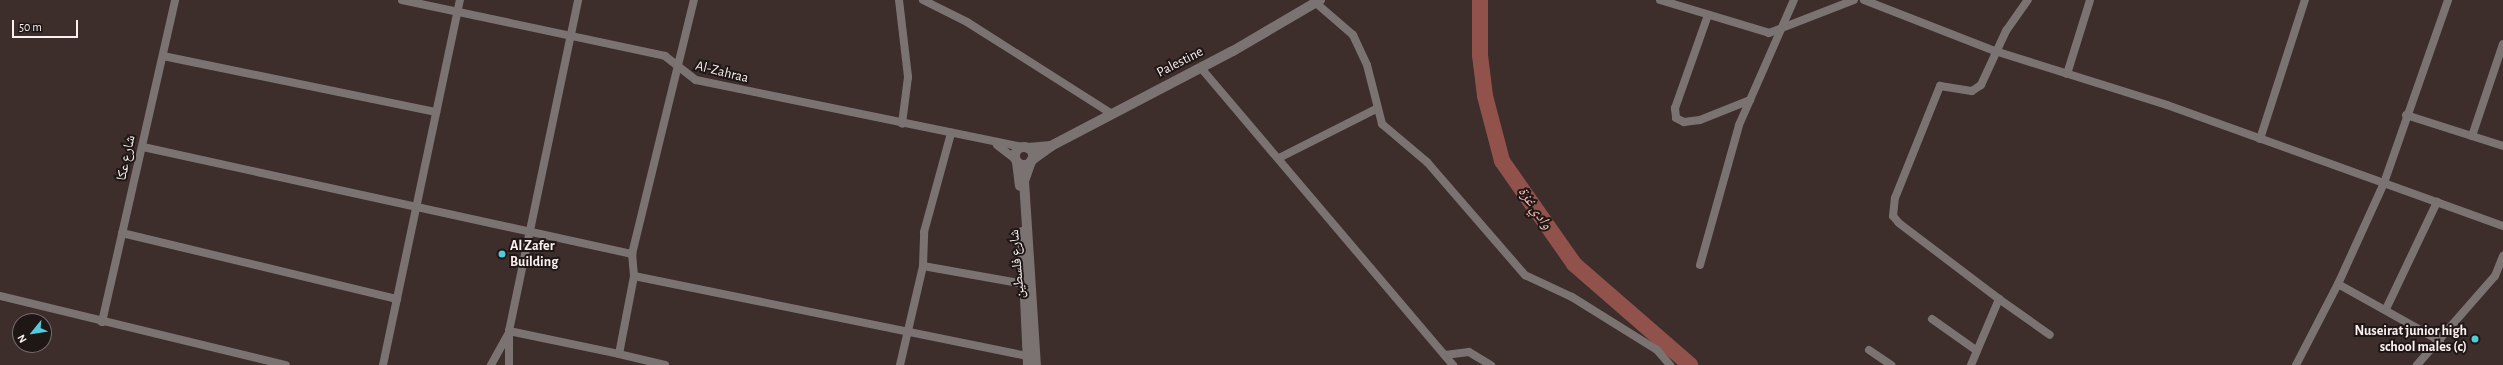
<!DOCTYPE html>
<html>
<head>
<meta charset="utf-8">
<style>
  body { margin:0 }
  #map { position:relative; width:2503px; height:365px; overflow:hidden; background:#3d2d2b; font-family:"Alegreya Sans","Noto Naskh Arabic",sans-serif }
  div>[style] { position:absolute }
  .river>* { height:16px; margin:-8px; padding:0 8px; transform-origin:8px; border-radius:8px; background:#92524c }
  .minor>* { height:8px; margin:-4px; padding:0 4px; transform-origin:4px; border-radius:4px; background:#7b7372 }
  .tertiary>* { height:10px; margin:-5px; padding:0 5px; transform-origin:5px; border-radius:5px; background:#7b7372 }
  .tertiary>.ring { margin:-5px; padding:0; box-sizing:content-box; background:none; border:10px solid #7b7372; border-radius:50% }
  .dots>* { width:11px; height:11px; translate:-50% -50%; box-sizing:border-box; border:2px solid #1f1716; border-radius:50% }
  span { translate:-50% -50%; white-space:nowrap; text-align:center; line-height:1.15; -webkit-text-stroke:4px #1f1716; paint-order:stroke }
  .street-label { font-size:14px; color:#fbf0ef }
  .poi-label { font-size:14px; color:#fbf0ef; font-weight:700 }
  .left { translate:0 -50%; text-align:left }
  .right { translate:-100% -50%; text-align:right }
  .water-label { font-size:15px; color:#f7bbb4; font-style:italic }
  .north { position:absolute; left:12px; top:313px; width:40px; height:40px; box-sizing:border-box; background:#1f1716; border:1px solid #776e6d; border-radius:50%; rotate:240deg; font-size:11px; font-weight:700; line-height:16px; text-align:center; color:#fbf0ef }
  .north::after { content:''; display:block; margin:auto; width:14px; height:18px; background:#52cbda; clip-path:polygon(50% 0,100% 100%,50% 72%,0 100%) }
  .scale { position:absolute; left:12px; top:20px; width:66px; height:18px; box-sizing:border-box; border:2px solid #fbf0ef; border-top:0; padding-left:5px; font-size:12px; line-height:14px; white-space:nowrap; color:#fbf0ef; -webkit-text-stroke:3px #1f1716; paint-order:stroke }
</style>
</head>
<body>
<div id="map">
  <div class="river">
    <div style="left:1480px;top:0;width:55px;rotate:90deg"></div>
    <div style="left:1480px;top:55px;width:41px;rotate:83deg"></div>
    <div style="left:1485px;top:96px;width:67px;rotate:75.3deg"></div>
    <div style="left:1502px;top:161px;width:126px;rotate:55deg"></div>
    <div style="left:1574px;top:264px;width:154px;rotate:41deg"></div>
  </div>
  <div class="minor">
    <div style="left:402px;top:0;width:269px;rotate:12deg"></div>
    <div style="left:665px;top:56px;width:39px;rotate:38deg"></div>
    <div style="left:696px;top:80px;width:334px;rotate:11.6deg"></div>
    <div style="left:899px;top:0;width:78px;rotate:83.3deg"></div>
    <div style="left:908px;top:77px;width:47px;rotate:97.3deg"></div>
    <div style="left:923px;top:0;width:49px;rotate:26.6deg"></div>
    <div style="left:967px;top:22px;width:172px;rotate:32.4deg"></div>
    <div style="left:1660px;top:0;width:114px;rotate:16.8deg"></div>
    <div style="left:1769px;top:33px;width:91px;rotate:-21.2deg"></div>
    <div style="left:1864px;top:0;width:141px;rotate:21.3deg"></div>
    <div style="left:1995px;top:51px;width:180px;rotate:17.4deg"></div>
    <div style="left:2167px;top:105px;width:357px;rotate:19.8deg"></div>
    <div style="left:1316px;top:3px;width:49px;rotate:40.9deg"></div>
    <div style="left:1353px;top:35px;width:33px;rotate:65deg"></div>
    <div style="left:1367px;top:65px;width:61px;rotate:75.7deg"></div>
    <div style="left:1382px;top:124px;width:59px;rotate:40.2deg"></div>
    <div style="left:1427px;top:162px;width:150px;rotate:49.1deg"></div>
    <div style="left:1525px;top:275px;width:52px;rotate:25.1deg"></div>
    <div style="left:1572px;top:297px;width:100px;rotate:31.9deg"></div>
    <div style="left:1657px;top:350px;width:20px;rotate:49deg"></div>
    <div style="left:1708px;top:15px;width:99px;rotate:109.5deg"></div>
    <div style="left:1675px;top:108px;width:10px;rotate:84deg"></div>
    <div style="left:1676px;top:118px;width:9px;rotate:27deg"></div>
    <div style="left:1684px;top:122px;width:16px;rotate:-7deg"></div>
    <div style="left:1700px;top:120px;width:54px;rotate:-21.8deg"></div>
    <div style="left:163px;top:56px;width:279px;rotate:11.6deg"></div>
    <div style="left:1201px;top:68px;width:390px;rotate:49.7deg"></div>
    <div style="left:2067px;top:74px;width:77px;rotate:-72.7deg"></div>
    <div style="left:2406px;top:115px;width:102px;rotate:17.7deg"></div>
    <div style="left:2472px;top:136px;width:97px;rotate:-71.4deg"></div>
    <div style="left:2260px;top:139px;width:146px;rotate:-72.1deg"></div>
    <div style="left:997px;top:145px;width:23px;rotate:38deg"></div>
    <div style="left:143px;top:147px;width:501px;rotate:12.34deg"></div>
    <div style="left:1279px;top:158px;width:109px;rotate:-26.8deg"></div>
    <div style="left:122px;top:233px;width:283px;rotate:13.5deg"></div>
    <div style="left:1700px;top:265px;width:145px;rotate:-74.4deg"></div>
    <div style="left:1739px;top:125px;width:137px;rotate:-66.3deg"></div>
    <div style="left:923px;top:266px;width:103px;rotate:10.1deg"></div>
    <div style="left:634px;top:276px;width:402px;rotate:11.5deg"></div>
    <div style="left:2338px;top:284px;width:111px;rotate:-65.5deg"></div>
    <div style="left:2384px;top:183px;width:194px;rotate:-70.7deg"></div>
    <div style="left:0;top:296px;width:294px;rotate:13.6deg"></div>
    <div style="left:1999px;top:299px;width:62px;rotate:35.2deg"></div>
    <div style="left:2386px;top:309px;width:119px;rotate:-64.5deg"></div>
    <div style="left:1932px;top:319px;width:55px;rotate:35.4deg"></div>
    <div style="left:102px;top:322px;width:330px;rotate:-77.2deg"></div>
    <div style="left:509px;top:331px;width:112px;rotate:11.8deg"></div>
    <div style="left:1869px;top:350px;width:27px;rotate:34deg"></div>
    <div style="left:1445px;top:355px;width:24px;rotate:-7deg"></div>
    <div style="left:1469px;top:352px;width:26px;rotate:31deg"></div>
    <div style="left:383px;top:365px;width:373px;rotate:-78.1deg"></div>
    <div style="left:491px;top:365px;width:35px;rotate:-61deg"></div>
    <div style="left:509px;top:365px;width:34px;rotate:-90deg"></div>
    <div style="left:509px;top:331px;width:338px;rotate:-78.2deg"></div>
    <div style="left:665px;top:365px;width:47px;rotate:-166.6deg"></div>
    <div style="left:619px;top:354px;width:79px;rotate:-79.1deg"></div>
    <div style="left:634px;top:276px;width:22px;rotate:-95deg"></div>
    <div style="left:632px;top:254px;width:261px;rotate:-76.3deg"></div>
    <div style="left:900px;top:365px;width:102px;rotate:-76.9deg"></div>
    <div style="left:923px;top:266px;width:34px;rotate:-88deg"></div>
    <div style="left:924px;top:232px;width:103px;rotate:-74.7deg"></div>
    <div style="left:1971px;top:365px;width:72px;rotate:-67deg"></div>
    <div style="left:1999px;top:299px;width:126px;rotate:-142.8deg"></div>
    <div style="left:1899px;top:223px;width:9px;rotate:-131deg"></div>
    <div style="left:1893px;top:216px;width:18px;rotate:-84deg"></div>
    <div style="left:1895px;top:198px;width:121px;rotate:-68.1deg"></div>
    <div style="left:1940px;top:86px;width:32px;rotate:9deg"></div>
    <div style="left:1972px;top:91px;width:11px;rotate:-34deg"></div>
    <div style="left:1981px;top:85px;width:60px;rotate:-65.2deg"></div>
    <div style="left:2006px;top:31px;width:38px;rotate:-55deg"></div>
    <div style="left:2296px;top:365px;width:91px;rotate:-62.6deg"></div>
    <div style="left:2338px;top:284px;width:117px;rotate:29.2deg"></div>
    <div style="left:2417px;top:365px;width:118px;rotate:-48.8deg"></div>
    <div style="left:2495px;top:276px;width:22px;rotate:-68deg"></div>
  </div>
  <div class="tertiary">
    <div class="ring" style="left:1015px;top:147px;width:8px;height:8px"></div>
    <div style="left:1028px;top:148px;width:23px;rotate:-5deg"></div>
    <div style="left:1032px;top:160px;width:24px;rotate:-36deg"></div>
    <div style="left:1051px;top:146px;width:205px;rotate:-27.6deg"></div>
    <div style="left:1233px;top:51px;width:101px;rotate:-30.4deg"></div>
    <div style="left:1031px;top:161px;width:21px;rotate:109deg"></div>
    <div style="left:1024px;top:181px;width:184px;rotate:86.3deg"></div>
    <div style="left:1017px;top:162px;width:24px;rotate:83deg"></div>
    <div style="left:1022px;top:232px;width:133px;rotate:87.4deg"></div>
  </div>
  <div class="dots">
    <div style="left:502px;top:254px;background:#52cbda"></div>
    <div style="left:2475px;top:339px;background:#52cbda"></div>
  </div>
  <div class="street-label">
    <span style="left:1180px;top:62px;rotate:-27deg">Palestine</span>
    <span style="left:722px;top:72px;rotate:14deg">Al-Zahraa</span>
    <span style="left:126px;top:158px;rotate:-78deg">شارع عكا</span>
    <span style="left:1017px;top:264px;rotate:-95deg">شارع فلسطين</span>
  </div>
  <div class="poi-label">
    <span class="left" style="left:510px;top:254px">Al Zafer<br>Building</span>
    <span class="right" style="left:2467px;top:339px">Nuseirat junior high<br>school males (c)</span>
  </div>
  <div class="water-label">
    <span style="left:1535px;top:208px;rotate:55deg">وادي غزة</span>
  </div>
  <div class="north">N</div>
  <div class="scale">50 m</div>
</div>
</body>
</html>
